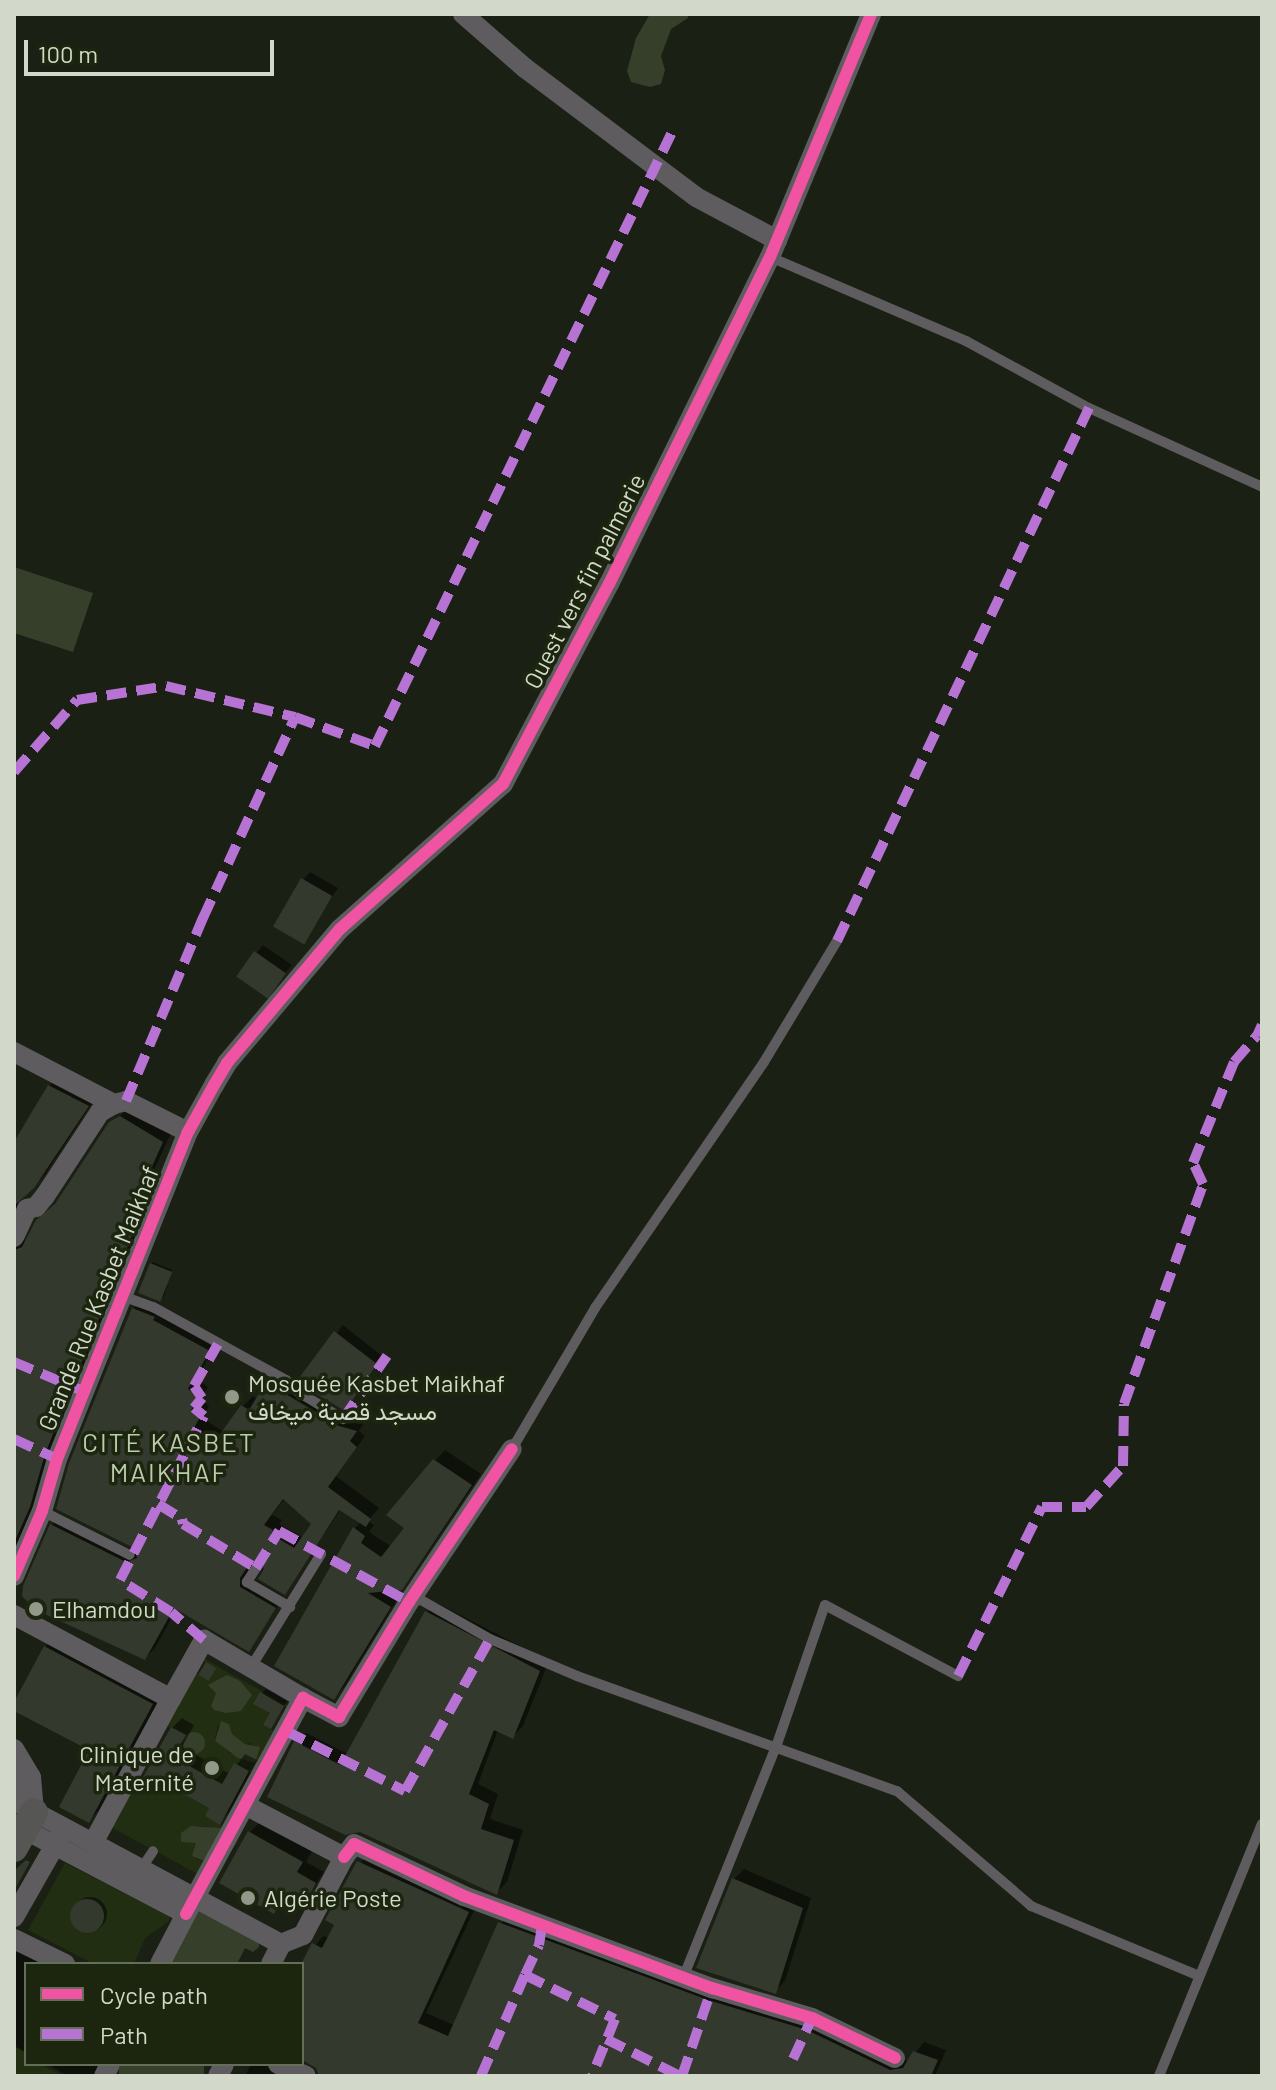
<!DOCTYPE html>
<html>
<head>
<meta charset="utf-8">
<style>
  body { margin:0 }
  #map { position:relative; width:1276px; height:2090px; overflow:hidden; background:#1b2014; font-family:Barlow,Vazirmatn,sans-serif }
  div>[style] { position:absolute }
  .built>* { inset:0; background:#212e11 }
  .green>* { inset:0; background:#363f2a; transform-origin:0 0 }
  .round { border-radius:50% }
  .shadow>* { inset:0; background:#0007 }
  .building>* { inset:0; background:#34392e; transform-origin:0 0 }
  .lane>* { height:10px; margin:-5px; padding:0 5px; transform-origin:5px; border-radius:5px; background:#5e5c5f }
  .street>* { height:20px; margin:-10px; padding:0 10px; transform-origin:10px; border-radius:10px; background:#5e5c5f }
  .secondary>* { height:28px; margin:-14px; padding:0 14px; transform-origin:14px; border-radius:14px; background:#565655 }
  .quiet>* { height:10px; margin-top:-5px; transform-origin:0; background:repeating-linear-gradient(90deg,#b673d3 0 20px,transparent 0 30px) }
  .cycleway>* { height:12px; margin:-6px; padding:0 6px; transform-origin:6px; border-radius:6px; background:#f153a3 }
  .dots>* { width:22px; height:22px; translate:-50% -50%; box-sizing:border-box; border:4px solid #1c260e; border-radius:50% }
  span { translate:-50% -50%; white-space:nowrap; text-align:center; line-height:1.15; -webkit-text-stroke:7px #1c260e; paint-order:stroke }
  .street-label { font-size:24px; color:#d2d9ca }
  .poi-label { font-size:24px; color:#d2d9ca }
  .left { translate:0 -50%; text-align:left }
  .right { translate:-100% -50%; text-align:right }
  .neighbourhood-label { font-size:26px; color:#bdcbae; letter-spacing:2px }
  .frame { position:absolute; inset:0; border:16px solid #d2d9ca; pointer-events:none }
  .legend { position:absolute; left:24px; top:1962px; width:280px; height:104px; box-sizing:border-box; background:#1c260e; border:2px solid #656e59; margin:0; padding:10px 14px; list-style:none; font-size:24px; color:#d2d9ca }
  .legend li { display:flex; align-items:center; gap:16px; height:40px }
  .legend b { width:40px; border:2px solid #656e59 }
  .scale { position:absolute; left:24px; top:40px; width:250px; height:36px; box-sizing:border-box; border:4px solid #d2d9ca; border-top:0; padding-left:10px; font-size:24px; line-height:28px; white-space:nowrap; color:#d2d9ca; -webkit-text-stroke:6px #1c260e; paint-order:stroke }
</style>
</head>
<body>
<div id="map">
  <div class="built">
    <div style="clip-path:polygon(evenodd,201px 1657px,290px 1707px,198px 1874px,109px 1826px,201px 1657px,202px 1660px,216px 1668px,209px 1681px,194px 1672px,202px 1660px,201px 1657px,260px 1692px,288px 1708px,274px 1731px,264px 1725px,270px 1713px,254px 1704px,260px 1692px,201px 1657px,218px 1724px,245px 1744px,253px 1743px,231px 1754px,215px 1740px,218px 1724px,201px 1657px,166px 1725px,185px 1735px,173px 1757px,222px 1784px,234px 1763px,252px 1773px,222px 1826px,205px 1816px,209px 1808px,160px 1781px,157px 1787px,138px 1776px,166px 1725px,201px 1657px,195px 1826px,212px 1827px,203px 1861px,196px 1859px,196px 1843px,181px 1833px,195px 1826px)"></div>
    <div style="clip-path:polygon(65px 1863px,169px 1916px,169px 1921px,145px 1938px,134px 1964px,94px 1964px,28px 1930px)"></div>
    <div style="clip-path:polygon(14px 2046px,26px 2053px,26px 2064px,40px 2064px,63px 2076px,14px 2076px)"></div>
  </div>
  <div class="green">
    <div style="clip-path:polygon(650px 14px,688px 14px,688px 18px,671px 29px,667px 40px,661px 56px,665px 70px,661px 84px,650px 87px,631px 82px,627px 71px,636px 38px)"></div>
    <div style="clip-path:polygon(14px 567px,93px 593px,73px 652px,14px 633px)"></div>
    <div style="clip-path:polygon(227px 1675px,240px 1681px,252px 1695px,241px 1711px,226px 1713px,214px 1710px,211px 1706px,216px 1693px,208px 1685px)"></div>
    <div style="clip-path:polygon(221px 1721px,229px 1724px,232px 1734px,245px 1744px,260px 1747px,255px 1763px,238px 1758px,215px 1741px)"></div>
    <div class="round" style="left:183px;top:1732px;width:22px;height:22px"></div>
    <div style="clip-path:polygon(191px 1826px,221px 1828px,204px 1861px,192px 1856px,196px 1843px,181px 1842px,181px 1833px)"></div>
    <div style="clip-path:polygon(200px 1908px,259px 1941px,259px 1947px,253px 1952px,245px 1948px,237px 1964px,170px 1964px)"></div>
    <div style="left:119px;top:2064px;width:85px;height:13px"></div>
  </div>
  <div class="shadow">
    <div style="clip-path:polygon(310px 872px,338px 888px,303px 942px,303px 880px)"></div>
    <div style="clip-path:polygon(263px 945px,292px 965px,273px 987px,239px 976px)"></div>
    <div style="clip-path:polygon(59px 1076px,97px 1095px,44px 1176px,23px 1195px,14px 1217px,14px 1146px,49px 1086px)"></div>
    <div style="clip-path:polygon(131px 1107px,172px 1131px,136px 1209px,146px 1213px,39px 1495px,14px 1550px,14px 1233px,18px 1239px,28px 1241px,59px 1202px,111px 1123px)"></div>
    <div style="clip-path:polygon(153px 1262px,172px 1270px,163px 1299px,151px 1264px)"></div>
    <div style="clip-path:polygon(evenodd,143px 1299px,218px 1340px,197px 1379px,208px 1387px,200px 1399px,209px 1406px,202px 1418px,224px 1432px,243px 1406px,253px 1396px,258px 1400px,278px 1373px,349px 1417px,365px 1421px,359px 1431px,365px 1436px,336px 1476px,379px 1508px,368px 1521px,374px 1525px,369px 1532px,392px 1547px,407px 1527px,435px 1461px,445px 1450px,481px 1474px,411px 1577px,401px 1588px,387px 1589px,399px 1596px,344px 1687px,334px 1697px,354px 1529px,361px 1522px,341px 1509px,284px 1592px,262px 1560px,253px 1561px,250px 1577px,284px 1597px,249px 1649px,177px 1608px,155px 1648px,145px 1658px,52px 1525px,62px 1516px,138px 1553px,133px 1309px,143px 1299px,285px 1498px,314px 1524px,304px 1538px,279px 1524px,282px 1520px,272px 1515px,285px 1498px)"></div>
    <div style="clip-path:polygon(343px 1325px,382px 1356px,345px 1409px,299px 1381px)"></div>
    <div style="clip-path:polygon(437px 1603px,549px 1661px,523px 1726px,513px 1736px,498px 1730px,478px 1784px,498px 1794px,490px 1819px,523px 1830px,507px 1882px,497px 1892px,296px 1742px,306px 1733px,348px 1754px,427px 1613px)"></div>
    <div style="clip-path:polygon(55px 1637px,162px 1694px,99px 1810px,89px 1820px,92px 1749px,14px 1708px,45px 1647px)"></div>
    <div style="clip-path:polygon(266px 1689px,287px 1701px,271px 1727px,273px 1713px,262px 1693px)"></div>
    <div style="clip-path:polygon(182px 1718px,194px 1725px,182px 1747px,230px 1774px,245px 1754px,257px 1760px,229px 1812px,219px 1822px,212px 1808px,162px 1780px,157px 1785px,172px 1728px)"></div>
    <div style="clip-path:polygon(260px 1822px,312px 1851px,306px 1862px,324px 1872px,304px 1902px,288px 1894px,274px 1911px,250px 1832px)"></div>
    <div style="clip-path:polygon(371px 1852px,478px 1902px,426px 2013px,454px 2025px,500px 1924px,510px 1914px,901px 2061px,910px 2060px,924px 2042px,946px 2050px,935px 2076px,319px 2076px,318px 2066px,302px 2059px,301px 1964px,323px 1936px,329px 1938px,336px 1925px,328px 1920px,361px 1862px)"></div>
    <div style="clip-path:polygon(744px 1869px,811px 1898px,785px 1981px,775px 1991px,734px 1879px)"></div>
    <div class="round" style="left:73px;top:1897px;width:34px;height:34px"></div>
    <div style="clip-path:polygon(14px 1938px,65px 1964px,26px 1964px,26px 2052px,14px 2046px)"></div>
    <div style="clip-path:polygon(47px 2064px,100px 2064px,96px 2076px,68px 2076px)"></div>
    <div style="clip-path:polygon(251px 2064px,281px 2064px,305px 2076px,245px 2076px)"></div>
  </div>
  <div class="building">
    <div style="left:301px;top:878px;width:36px;height:56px;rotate:30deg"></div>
    <div style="left:254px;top:951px;width:39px;height:31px;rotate:35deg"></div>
    <div style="clip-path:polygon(48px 1085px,89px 1106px,34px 1188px,14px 1206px,14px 1142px)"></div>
    <div style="clip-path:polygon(120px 1116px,163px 1142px,128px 1220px,137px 1223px,45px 1454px,30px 1507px,14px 1543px,14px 1250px,22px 1247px,36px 1220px,55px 1204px,109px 1122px)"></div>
    <div style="left:150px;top:1263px;width:24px;height:32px;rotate:22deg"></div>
    <div style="clip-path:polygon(evenodd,132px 1308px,155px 1317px,153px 1320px,210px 1351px,188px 1389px,199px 1397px,191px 1410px,200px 1417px,194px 1428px,215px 1441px,241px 1405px,249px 1410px,266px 1382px,339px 1426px,357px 1431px,350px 1441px,357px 1447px,328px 1487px,371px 1519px,366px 1527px,339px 1510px,285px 1595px,258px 1579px,264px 1569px,261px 1562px,250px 1563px,240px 1578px,240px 1587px,276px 1608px,249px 1652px,174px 1608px,145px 1660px,36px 1610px,22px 1596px,23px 1586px,50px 1524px,126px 1562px,137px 1558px,134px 1548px,56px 1509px,69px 1463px,132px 1308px,283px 1499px,311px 1524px,294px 1548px,271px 1534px,273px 1530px,264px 1525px,283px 1499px)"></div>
    <div style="clip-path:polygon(334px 1331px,377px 1364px,345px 1411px,296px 1382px)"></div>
    <div style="clip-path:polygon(433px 1459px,472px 1485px,402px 1590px,368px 1593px,391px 1607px,334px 1700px,274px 1666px,353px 1527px,365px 1536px,361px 1543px,381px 1557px,404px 1528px,386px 1515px)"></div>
    <div style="clip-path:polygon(425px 1611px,540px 1671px,513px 1739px,494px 1730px,469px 1794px,489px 1804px,481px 1829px,514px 1840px,497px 1895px,360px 1832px,345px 1835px,267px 1797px,294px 1741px,340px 1765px)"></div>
    <div style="clip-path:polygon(44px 1646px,153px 1704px,89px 1823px,59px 1807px,89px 1750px,14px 1711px,14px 1702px)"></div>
    <div style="left:206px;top:1662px;width:12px;height:15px;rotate:31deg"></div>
    <div style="clip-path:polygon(260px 1692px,284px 1706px,271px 1729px,263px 1725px,270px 1713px,253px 1704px)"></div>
    <div style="clip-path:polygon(171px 1727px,186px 1735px,173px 1757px,222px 1784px,234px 1763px,249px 1771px,220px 1825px,205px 1816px,209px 1808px,160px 1781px,157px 1788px,142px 1779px)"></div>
    <div style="clip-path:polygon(248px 1831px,303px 1862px,297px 1872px,316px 1883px,304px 1905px,285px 1894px,274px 1914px,219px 1883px)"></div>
    <div style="clip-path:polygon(26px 1860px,30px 1862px,14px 1891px,14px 1871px)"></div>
    <div style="clip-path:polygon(357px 1861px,469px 1912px,418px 2023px,448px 2036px,498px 1922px,708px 2000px,807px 2030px,890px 2070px,903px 2068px,913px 2051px,938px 2060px,931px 2076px,319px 2076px,316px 2068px,302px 2060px,302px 1962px,312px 1943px,322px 1948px,334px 1925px,325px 1920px)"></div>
    <div style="clip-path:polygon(732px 1878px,803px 1908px,776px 1994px,696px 1968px)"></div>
    <div class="round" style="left:70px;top:1899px;width:34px;height:34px"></div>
  </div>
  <div class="lane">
    <div style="left:770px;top:257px;width:213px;rotate:23.2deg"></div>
    <div style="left:966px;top:341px;width:140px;rotate:28.6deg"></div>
    <div style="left:1089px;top:408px;width:190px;rotate:24.5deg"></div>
    <div style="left:125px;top:1297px;width:30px;rotate:20deg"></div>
    <div style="left:153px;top:1307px;width:152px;rotate:28.8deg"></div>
    <div style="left:286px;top:1380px;width:4px;rotate:104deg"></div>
    <div style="left:285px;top:1384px;width:68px;rotate:31.1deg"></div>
    <div style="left:512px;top:1449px;width:164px;rotate:-59.5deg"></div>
    <div style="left:595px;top:1308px;width:298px;rotate:-55.5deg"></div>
    <div style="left:764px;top:1062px;width:141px;rotate:-58.9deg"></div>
    <div style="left:42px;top:1511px;width:98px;rotate:26.6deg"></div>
    <div style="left:256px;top:1568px;width:17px;rotate:123deg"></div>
    <div style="left:247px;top:1582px;width:50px;rotate:30.2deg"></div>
    <div style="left:412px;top:1601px;width:9px;rotate:-6deg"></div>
    <div style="left:421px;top:1600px;width:79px;rotate:29.5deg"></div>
    <div style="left:490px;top:1639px;width:95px;rotate:23deg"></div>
    <div style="left:577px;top:1676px;width:340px;rotate:19.8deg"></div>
    <div style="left:897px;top:1791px;width:177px;rotate:40.6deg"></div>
    <div style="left:1031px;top:1906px;width:182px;rotate:22.6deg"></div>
    <div style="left:251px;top:1667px;width:133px;rotate:-58.2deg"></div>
    <div style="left:139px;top:1872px;width:25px;rotate:-56deg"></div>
    <div style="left:683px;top:1978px;width:249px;rotate:-68.1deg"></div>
    <div style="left:776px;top:1747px;width:150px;rotate:-71deg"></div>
    <div style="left:825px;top:1605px;width:151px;rotate:28.1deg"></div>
    <div style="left:1159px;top:2076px;width:272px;rotate:-67.8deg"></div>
  </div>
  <div class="street">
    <div style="left:463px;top:14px;width:82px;rotate:41.1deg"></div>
    <div style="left:525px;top:68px;width:214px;rotate:37deg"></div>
    <div style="left:696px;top:197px;width:92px;rotate:28deg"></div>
    <div style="left:14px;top:1052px;width:113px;rotate:27.5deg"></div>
    <div style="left:114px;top:1104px;width:12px;rotate:-14deg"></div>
    <div style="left:126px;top:1101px;width:69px;rotate:26.6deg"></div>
    <div style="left:14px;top:1237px;width:31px;rotate:-65deg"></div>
    <div style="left:27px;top:1209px;width:9px;rotate:-13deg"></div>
    <div style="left:36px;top:1207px;width:14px;rotate:-51deg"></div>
    <div style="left:45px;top:1196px;width:100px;rotate:-56.8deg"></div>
    <div style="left:100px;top:1112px;width:16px;rotate:-30deg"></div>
    <div style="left:14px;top:1576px;width:71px;rotate:-66.7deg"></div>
    <div style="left:42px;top:1511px;width:54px;rotate:-73.9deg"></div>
    <div style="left:57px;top:1459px;width:352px;rotate:-68.2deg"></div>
    <div style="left:188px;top:1132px;width:54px;rotate:-61deg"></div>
    <div style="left:214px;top:1085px;width:26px;rotate:-59deg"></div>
    <div style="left:227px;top:1063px;width:175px;rotate:-49.9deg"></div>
    <div style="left:340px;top:929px;width:218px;rotate:-41.7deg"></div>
    <div style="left:503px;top:784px;width:226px;rotate:-62.1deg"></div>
    <div style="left:609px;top:584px;width:364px;rotate:-63.8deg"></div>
    <div style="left:770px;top:257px;width:263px;rotate:-67.4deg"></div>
    <div style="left:14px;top:1615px;width:178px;rotate:28.1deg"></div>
    <div style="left:171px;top:1699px;width:68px;rotate:-60.8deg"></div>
    <div style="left:204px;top:1640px;width:115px;rotate:30.4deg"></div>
    <div style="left:14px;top:1749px;width:33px;rotate:59deg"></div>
    <div style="left:31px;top:1777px;width:35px;rotate:85deg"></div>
    <div style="left:14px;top:1776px;width:27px;rotate:82deg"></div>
    <div style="left:18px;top:1803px;width:298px;rotate:28.2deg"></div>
    <div style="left:247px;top:1806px;width:110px;rotate:27.7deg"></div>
    <div style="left:344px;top:1857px;width:88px;rotate:117.7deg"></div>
    <div style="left:303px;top:1935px;width:24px;rotate:158deg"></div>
    <div style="left:14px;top:1824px;width:194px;rotate:27.6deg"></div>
    <div style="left:186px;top:1914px;width:56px;rotate:117.5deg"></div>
    <div style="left:93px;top:1843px;width:164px;rotate:-61.6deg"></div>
    <div style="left:344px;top:1857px;width:16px;rotate:-52deg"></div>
    <div style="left:354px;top:1844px;width:122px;rotate:25.3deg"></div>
    <div style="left:464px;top:1896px;width:265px;rotate:20.4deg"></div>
    <div style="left:712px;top:1988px;width:104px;rotate:16.7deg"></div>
    <div style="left:812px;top:2018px;width:92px;rotate:25.7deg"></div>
    <div style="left:186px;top:1914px;width:246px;rotate:-61.6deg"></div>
    <div style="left:303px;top:1698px;width:41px;rotate:27.8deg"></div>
    <div style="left:339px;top:1717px;width:135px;rotate:-58.7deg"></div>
    <div style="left:409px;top:1602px;width:184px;rotate:-56.1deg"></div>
    <div style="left:14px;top:1917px;width:97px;rotate:-60.3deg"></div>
    <div style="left:14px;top:1939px;width:57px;rotate:26.1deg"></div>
    <div style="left:271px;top:1964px;width:22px;rotate:-63deg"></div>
    <div style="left:278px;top:2064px;width:30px;rotate:23deg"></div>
    <div style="left:104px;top:2076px;width:13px;rotate:-63deg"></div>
    <div style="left:218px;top:2076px;width:13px;rotate:-63deg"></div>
  </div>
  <div class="secondary">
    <div style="left:14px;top:1848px;width:41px;rotate:-60.9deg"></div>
  </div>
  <div class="quiet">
    <div style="left:14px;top:772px;width:96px;rotate:-48.8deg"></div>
    <div style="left:77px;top:700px;width:90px;rotate:-8.9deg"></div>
    <div style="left:166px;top:686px;width:133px;rotate:13.5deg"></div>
    <div style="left:837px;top:941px;width:590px;rotate:-64.7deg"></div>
    <div style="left:126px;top:1101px;width:199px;rotate:-67.2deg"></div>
    <div style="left:203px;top:918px;width:221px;rotate:-65.4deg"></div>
    <div style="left:295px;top:717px;width:85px;rotate:19.9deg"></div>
    <div style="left:375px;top:746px;width:684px;rotate:-64.18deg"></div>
    <div style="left:14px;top:1362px;width:77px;rotate:22.9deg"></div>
    <div style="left:343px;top:1419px;width:77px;rotate:-55.1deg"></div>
    <div style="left:14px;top:1439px;width:47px;rotate:24.9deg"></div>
    <div style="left:158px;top:1504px;width:28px;rotate:32deg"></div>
    <div style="left:182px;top:1519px;width:5px;rotate:79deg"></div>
    <div style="left:183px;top:1524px;width:85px;rotate:31.1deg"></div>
    <div style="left:256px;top:1568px;width:44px;rotate:-58.1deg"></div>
    <div style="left:279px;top:1531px;width:148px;rotate:28.6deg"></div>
    <div style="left:204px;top:1640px;width:43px;rotate:-139.7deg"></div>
    <div style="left:171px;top:1612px;width:60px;rotate:-147.9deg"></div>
    <div style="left:120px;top:1580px;width:184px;rotate:-62.9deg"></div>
    <div style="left:204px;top:1416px;width:13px;rotate:-141deg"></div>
    <div style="left:194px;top:1408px;width:13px;rotate:-51deg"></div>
    <div style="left:202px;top:1398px;width:14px;rotate:-124deg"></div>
    <div style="left:194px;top:1386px;width:48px;rotate:-60.3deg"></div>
    <div style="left:958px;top:1676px;width:189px;rotate:-63.6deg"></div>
    <div style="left:1042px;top:1507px;width:44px"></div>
    <div style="left:1086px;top:1507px;width:55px;rotate:-47.9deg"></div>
    <div style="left:1123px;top:1466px;width:62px;rotate:-89.1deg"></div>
    <div style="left:1124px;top:1404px;width:234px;rotate:-70.2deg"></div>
    <div style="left:1203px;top:1184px;width:23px;rotate:-115deg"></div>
    <div style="left:1193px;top:1163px;width:109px;rotate:-67.9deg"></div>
    <div style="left:1234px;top:1062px;width:35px;rotate:-49deg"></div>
    <div style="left:1257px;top:1036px;width:12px;rotate:-66deg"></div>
    <div style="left:286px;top:1731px;width:133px;rotate:26.8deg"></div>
    <div style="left:405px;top:1791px;width:174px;rotate:-60.8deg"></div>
    <div style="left:525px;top:1975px;width:33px;rotate:-65deg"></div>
    <div style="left:539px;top:1945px;width:19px;rotate:-81deg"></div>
    <div style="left:606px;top:2039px;width:83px;rotate:26.6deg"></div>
    <div style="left:793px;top:2059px;width:45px;rotate:-65.1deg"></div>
    <div style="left:481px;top:2076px;width:110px;rotate:-66.5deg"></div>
    <div style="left:525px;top:1975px;width:100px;rotate:26.1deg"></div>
    <div style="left:615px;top:2019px;width:61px;rotate:112deg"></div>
    <div style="left:682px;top:2076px;width:93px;rotate:-71.2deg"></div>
  </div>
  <div class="cycleway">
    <div style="left:14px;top:1576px;width:71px;rotate:-66.7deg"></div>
    <div style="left:42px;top:1511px;width:54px;rotate:-73.9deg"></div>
    <div style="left:57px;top:1459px;width:352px;rotate:-68.2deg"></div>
    <div style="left:188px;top:1132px;width:54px;rotate:-61deg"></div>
    <div style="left:214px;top:1085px;width:26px;rotate:-59deg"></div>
    <div style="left:227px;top:1063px;width:175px;rotate:-49.9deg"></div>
    <div style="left:340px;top:929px;width:218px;rotate:-41.7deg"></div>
    <div style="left:503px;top:784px;width:226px;rotate:-62.1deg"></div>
    <div style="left:609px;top:584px;width:364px;rotate:-63.8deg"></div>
    <div style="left:770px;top:257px;width:263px;rotate:-67.4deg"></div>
    <div style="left:344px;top:1857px;width:16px;rotate:-52deg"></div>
    <div style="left:354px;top:1844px;width:122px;rotate:25.3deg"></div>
    <div style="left:464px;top:1896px;width:265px;rotate:20.4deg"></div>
    <div style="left:712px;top:1988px;width:104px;rotate:16.7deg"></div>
    <div style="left:812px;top:2018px;width:92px;rotate:25.7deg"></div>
    <div style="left:186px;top:1914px;width:246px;rotate:-61.6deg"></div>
    <div style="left:303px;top:1698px;width:41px;rotate:27.8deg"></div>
    <div style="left:339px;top:1717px;width:135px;rotate:-58.7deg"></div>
    <div style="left:409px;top:1602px;width:184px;rotate:-56.1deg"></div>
  </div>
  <div class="dots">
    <div style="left:232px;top:1397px;background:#92988a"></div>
    <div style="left:36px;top:1609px;background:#92988a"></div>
    <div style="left:212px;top:1768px;background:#92988a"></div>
    <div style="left:248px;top:1898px;background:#92988a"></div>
  </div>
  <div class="street-label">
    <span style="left:584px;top:581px;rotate:-63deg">Ouest vers fin palmerie</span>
    <span style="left:98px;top:1298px;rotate:-68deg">Grande Rue Kasbet Maikhaf</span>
  </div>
  <div class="poi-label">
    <span class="left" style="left:248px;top:1397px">Mosquée Kasbet Maikhaf<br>مسجد قصبة ميخاف</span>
    <span class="left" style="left:52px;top:1609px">Elhamdou</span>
    <span class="right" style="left:194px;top:1768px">Clinique de<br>Maternité</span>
    <span class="left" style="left:264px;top:1898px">Algérie Poste</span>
  </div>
  <div class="neighbourhood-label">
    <span style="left:169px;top:1457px">CITÉ KASBET<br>MAIKHAF</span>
  </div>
  <div class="frame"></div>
  <ul class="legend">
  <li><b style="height:10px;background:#f153a3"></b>Cycle path</li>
  <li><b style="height:10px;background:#b673d3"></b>Path</li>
  </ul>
  <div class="scale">100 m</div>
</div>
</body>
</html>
